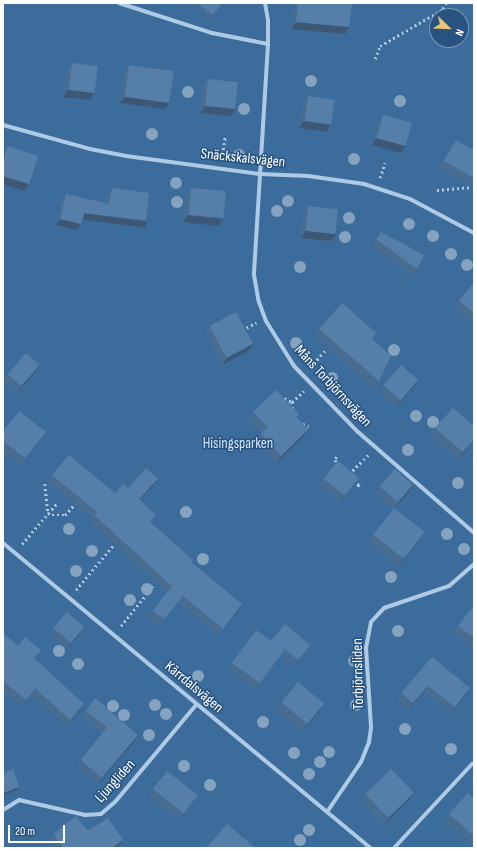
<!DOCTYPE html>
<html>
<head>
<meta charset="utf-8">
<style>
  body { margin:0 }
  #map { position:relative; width:477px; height:851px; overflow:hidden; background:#28527f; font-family:"Sofia Sans Condensed",sans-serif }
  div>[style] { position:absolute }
  .green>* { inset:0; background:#3c6c9c }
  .path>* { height:2.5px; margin-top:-1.25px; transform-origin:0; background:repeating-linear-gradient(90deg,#afcae5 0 2px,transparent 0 5px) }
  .street>* { height:4px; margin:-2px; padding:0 2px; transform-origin:2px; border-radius:2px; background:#afcae5 }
  .trees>* { width:12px; height:12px; margin:-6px; border-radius:50%; background:#85a2bf }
  .wall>* { inset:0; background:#496c91 }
  .shaded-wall>* { inset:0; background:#3c5876; transform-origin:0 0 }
  .building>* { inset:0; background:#557ea9; transform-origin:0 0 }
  span { translate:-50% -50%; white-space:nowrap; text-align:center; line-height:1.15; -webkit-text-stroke:3px #28527f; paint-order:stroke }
  .street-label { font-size:15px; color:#fff }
  .park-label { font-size:15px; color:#d1e3f4 }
  .frame { position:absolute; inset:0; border:4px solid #fff; pointer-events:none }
  .north { position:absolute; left:429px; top:8px; width:40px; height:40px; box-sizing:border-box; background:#28527f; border:1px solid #7e97b2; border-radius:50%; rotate:113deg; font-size:11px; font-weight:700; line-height:16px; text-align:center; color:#fff }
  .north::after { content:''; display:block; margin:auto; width:14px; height:18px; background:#ecc475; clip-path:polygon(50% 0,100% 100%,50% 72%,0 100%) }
  .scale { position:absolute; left:8px; top:825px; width:57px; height:18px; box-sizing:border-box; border:2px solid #fff; border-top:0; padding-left:5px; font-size:12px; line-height:14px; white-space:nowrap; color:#fff; -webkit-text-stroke:3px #28527f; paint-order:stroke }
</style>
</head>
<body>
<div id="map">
  <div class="green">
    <div style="clip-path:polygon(evenodd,3px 3px,474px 3px,474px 848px,3px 848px,3px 3px,437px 16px,461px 16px,461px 40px,437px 40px,437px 16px)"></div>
  </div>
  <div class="path">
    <div style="left:375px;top:59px;width:14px;rotate:-69deg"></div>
    <div style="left:380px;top:46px;width:73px;rotate:-30.4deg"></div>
    <div style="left:443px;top:9px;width:7px;rotate:-63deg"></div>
    <div style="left:216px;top:156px;width:5px;rotate:-11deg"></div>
    <div style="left:221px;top:155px;width:5px;rotate:-68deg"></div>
    <div style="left:223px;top:150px;width:15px;rotate:-82deg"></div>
    <div style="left:380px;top:178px;width:16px;rotate:-72deg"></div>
    <div style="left:437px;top:190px;width:32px;rotate:-5deg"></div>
    <div style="left:242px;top:330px;width:16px;rotate:-27deg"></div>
    <div style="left:310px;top:367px;width:23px;rotate:-47deg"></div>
    <div style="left:280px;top:396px;width:13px;rotate:27deg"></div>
    <div style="left:292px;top:402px;width:16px;rotate:-43deg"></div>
    <div style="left:292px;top:402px;width:9px;rotate:84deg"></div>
    <div style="left:303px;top:424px;width:6px;rotate:18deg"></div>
    <div style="left:337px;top:457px;width:4px;rotate:124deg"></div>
    <div style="left:335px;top:460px;width:6px;rotate:51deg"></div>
    <div style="left:349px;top:474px;width:27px;rotate:-45deg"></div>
    <div style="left:354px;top:480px;width:7px;rotate:45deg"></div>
    <div style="left:359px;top:485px;width:4px;rotate:90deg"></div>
    <div style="left:45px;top:484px;width:29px;rotate:84deg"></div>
    <div style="left:48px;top:513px;width:4px;rotate:27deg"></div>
    <div style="left:52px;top:515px;width:13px"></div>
    <div style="left:65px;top:515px;width:15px;rotate:-48deg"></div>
    <div style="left:22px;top:544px;width:54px;rotate:-49.5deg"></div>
    <div style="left:76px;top:590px;width:60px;rotate:-50.4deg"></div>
    <div style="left:121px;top:626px;width:51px;rotate:-51.3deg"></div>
  </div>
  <div class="street">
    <div style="left:119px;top:3px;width:98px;rotate:17.9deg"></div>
    <div style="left:212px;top:33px;width:57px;rotate:11.1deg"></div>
    <div style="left:265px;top:3px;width:17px;rotate:80deg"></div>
    <div style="left:268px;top:20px;width:24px;rotate:90deg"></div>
    <div style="left:268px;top:44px;width:231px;rotate:93.5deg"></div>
    <div style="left:254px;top:275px;width:27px;rotate:80deg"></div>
    <div style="left:259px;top:302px;width:20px;rotate:70deg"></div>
    <div style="left:266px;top:321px;width:53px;rotate:58.1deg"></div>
    <div style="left:294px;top:366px;width:92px;rotate:45.9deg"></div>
    <div style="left:358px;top:432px;width:154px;rotate:41deg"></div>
    <div style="left:3px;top:125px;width:90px;rotate:15.4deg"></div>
    <div style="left:90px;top:149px;width:37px;rotate:11deg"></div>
    <div style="left:126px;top:156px;width:135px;rotate:7.7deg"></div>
    <div style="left:260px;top:174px;width:48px;rotate:2.4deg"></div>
    <div style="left:308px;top:176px;width:57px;rotate:8.1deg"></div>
    <div style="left:364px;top:184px;width:48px;rotate:18.1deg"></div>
    <div style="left:410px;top:199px;width:72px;rotate:28deg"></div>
    <div style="left:3px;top:543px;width:478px;rotate:39.7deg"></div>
    <div style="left:3px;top:810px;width:19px;rotate:-32deg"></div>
    <div style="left:19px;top:800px;width:68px;rotate:12.8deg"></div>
    <div style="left:85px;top:815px;width:16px;rotate:-4deg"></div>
    <div style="left:101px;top:814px;width:18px;rotate:-41deg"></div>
    <div style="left:115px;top:802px;width:126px;rotate:-50.1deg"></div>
    <div style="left:327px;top:812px;width:60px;rotate:-55.8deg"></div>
    <div style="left:361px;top:762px;width:22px;rotate:-68deg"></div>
    <div style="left:369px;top:742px;width:15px;rotate:-82deg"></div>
    <div style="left:371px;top:727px;width:79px;rotate:-93.6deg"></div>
    <div style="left:366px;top:648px;width:26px;rotate:-79deg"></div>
    <div style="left:371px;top:622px;width:19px;rotate:-47deg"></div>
    <div style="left:384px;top:608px;width:69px;rotate:-18.7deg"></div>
    <div style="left:449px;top:586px;width:33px;rotate:-41deg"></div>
    <div style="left:394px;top:848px;width:115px;rotate:-47.1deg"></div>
  </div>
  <div class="trees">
    <div style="left:311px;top:81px"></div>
    <div style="left:188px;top:92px"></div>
    <div style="left:400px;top:101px"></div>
    <div style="left:244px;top:109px"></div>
    <div style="left:152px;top:134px"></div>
    <div style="left:239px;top:155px"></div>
    <div style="left:354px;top:159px"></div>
    <div style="left:176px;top:183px"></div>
    <div style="left:288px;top:201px"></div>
    <div style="left:177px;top:202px"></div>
    <div style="left:277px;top:211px"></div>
    <div style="left:349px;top:218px"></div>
    <div style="left:409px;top:224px"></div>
    <div style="left:433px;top:236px"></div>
    <div style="left:345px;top:237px"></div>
    <div style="left:451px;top:254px"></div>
    <div style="left:467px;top:265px"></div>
    <div style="left:300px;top:267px"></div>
    <div style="left:296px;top:343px"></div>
    <div style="left:394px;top:350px"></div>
    <div style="left:332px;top:378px"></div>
    <div style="left:416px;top:416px"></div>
    <div style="left:433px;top:422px"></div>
    <div style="left:408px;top:450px"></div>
    <div style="left:458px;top:483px"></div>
    <div style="left:186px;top:512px"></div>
    <div style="left:69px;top:529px"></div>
    <div style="left:447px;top:534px"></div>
    <div style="left:464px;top:549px"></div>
    <div style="left:92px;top:551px"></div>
    <div style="left:203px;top:559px"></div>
    <div style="left:76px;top:571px"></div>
    <div style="left:391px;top:577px"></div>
    <div style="left:147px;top:589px"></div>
    <div style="left:130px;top:600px"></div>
    <div style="left:398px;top:631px"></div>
    <div style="left:59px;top:651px"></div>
    <div style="left:354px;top:661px"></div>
    <div style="left:78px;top:664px"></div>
    <div style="left:198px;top:676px"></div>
    <div style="left:155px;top:705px"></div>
    <div style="left:356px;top:705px"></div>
    <div style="left:113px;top:706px"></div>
    <div style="left:166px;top:714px"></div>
    <div style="left:124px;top:715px"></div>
    <div style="left:263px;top:722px"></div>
    <div style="left:405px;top:729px"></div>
    <div style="left:149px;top:735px"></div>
    <div style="left:451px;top:749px"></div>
    <div style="left:329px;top:752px"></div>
    <div style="left:294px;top:753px"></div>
    <div style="left:320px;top:762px"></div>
    <div style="left:184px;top:766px"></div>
    <div style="left:309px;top:774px"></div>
    <div style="left:210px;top:785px"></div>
    <div style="left:309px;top:830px"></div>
    <div style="left:300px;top:840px"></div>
  </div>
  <div class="wall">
    <div style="clip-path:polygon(199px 3px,223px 3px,210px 18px,196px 7px)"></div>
    <div style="clip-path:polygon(294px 3px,352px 3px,349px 27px,345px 34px,291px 29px)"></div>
    <div style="clip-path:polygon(72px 63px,94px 93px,90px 100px,63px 97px,67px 70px)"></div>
    <div style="clip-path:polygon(129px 65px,170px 102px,165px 109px,120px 103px,124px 72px)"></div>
    <div style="clip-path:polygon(208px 79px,235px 109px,230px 116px,200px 113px,203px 85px)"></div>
    <div style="clip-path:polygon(308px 96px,331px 125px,326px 132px,299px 128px,303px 102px)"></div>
    <div style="clip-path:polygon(383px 115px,406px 146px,401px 153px,372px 145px,378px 122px)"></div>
    <div style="clip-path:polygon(456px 140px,474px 150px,474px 187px,439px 167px,451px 147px)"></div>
    <div style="clip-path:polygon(8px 146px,29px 184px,25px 191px,3px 184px,3px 153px)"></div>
    <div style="clip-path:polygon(112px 188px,142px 227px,83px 219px,81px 224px,77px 230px,56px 225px,62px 200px,66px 194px,106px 204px,108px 194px)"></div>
    <div style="clip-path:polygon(191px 188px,218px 226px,183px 222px,186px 195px)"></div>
    <div style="clip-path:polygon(308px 206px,336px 234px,331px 241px,301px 238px,303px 213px)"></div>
    <div style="clip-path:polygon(381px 232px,417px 269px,412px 276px,372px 246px)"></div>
    <div style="clip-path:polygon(474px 286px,474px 323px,454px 308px,459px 301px)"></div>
    <div style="clip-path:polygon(210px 326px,253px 344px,248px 351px,222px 365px,205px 333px)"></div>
    <div style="clip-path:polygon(319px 329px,372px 339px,379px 381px,374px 388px,315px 336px)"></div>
    <div style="clip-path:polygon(35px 372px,17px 393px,3px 380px,8px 374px)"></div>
    <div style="clip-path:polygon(384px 386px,414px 387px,396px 407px,380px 393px)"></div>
    <div style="clip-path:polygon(253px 412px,297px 417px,304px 436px,276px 463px,256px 440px,262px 433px,248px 419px)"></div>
    <div style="clip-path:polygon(474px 426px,474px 441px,458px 459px,430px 435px,435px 428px)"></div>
    <div style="clip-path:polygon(3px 431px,46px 432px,21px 465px,3px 451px)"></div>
    <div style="clip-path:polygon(52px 475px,115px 493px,128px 488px,158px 479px,154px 485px,140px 500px,151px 522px,191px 562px,238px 611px,218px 635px,178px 602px,159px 626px,148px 617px,168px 592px,90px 522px,92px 518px,48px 482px)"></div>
    <div style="clip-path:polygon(323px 478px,359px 478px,339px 502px,319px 485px)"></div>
    <div style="clip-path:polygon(379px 486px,409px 492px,394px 508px,420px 539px,399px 566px,368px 541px,393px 509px,375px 493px)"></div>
    <div style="clip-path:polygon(474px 605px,474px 649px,453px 632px)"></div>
    <div style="clip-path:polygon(54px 628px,80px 634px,67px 649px,50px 635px)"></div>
    <div style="clip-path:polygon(256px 630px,271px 641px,305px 652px,293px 666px,280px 655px,255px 690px,228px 670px)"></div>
    <div style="clip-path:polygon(3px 633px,18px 646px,41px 650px,34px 659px,84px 704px,80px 710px,65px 726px,31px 695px,22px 707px,3px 691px)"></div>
    <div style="clip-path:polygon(432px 657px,470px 688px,450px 713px,424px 692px,409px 709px,397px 699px)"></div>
    <div style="clip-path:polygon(95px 698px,134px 742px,98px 784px,77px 766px,102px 733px,82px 718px)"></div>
    <div style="clip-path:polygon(281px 702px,324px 704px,319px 711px,302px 731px,276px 709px)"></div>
    <div style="clip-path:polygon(153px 789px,193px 801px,179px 819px,148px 796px)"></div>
    <div style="clip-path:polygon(365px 794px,409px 800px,384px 825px,361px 801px)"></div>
    <div style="clip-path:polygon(474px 799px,474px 847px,444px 821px,449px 814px)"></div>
    <div style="clip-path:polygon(88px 831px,119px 846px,116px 848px,55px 848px,48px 840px,53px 834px)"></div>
  </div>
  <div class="shaded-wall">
    <div style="clip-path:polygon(296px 22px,349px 27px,345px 34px,291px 29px)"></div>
    <div style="clip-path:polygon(68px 90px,94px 93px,90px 100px,63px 97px)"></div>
    <div style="clip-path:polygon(125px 97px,170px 102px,165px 109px,120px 103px)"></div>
    <div style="clip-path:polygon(205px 106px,235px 109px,230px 116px,200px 113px)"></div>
    <div style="clip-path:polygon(303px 121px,331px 125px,326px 132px,299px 128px)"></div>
    <div style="clip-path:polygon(376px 138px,406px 146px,401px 153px,372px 145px)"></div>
    <div style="clip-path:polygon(3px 176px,29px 184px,25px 191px,3px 184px)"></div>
    <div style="left:84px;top:213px;width:63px;height:7px;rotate:7deg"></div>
    <div style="clip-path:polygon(188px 215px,223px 219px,218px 226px,183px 222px)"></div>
    <div style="clip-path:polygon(60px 219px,81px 224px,77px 230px,56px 225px)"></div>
    <div style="clip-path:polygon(306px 231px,336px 234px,331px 241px,301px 238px)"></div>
    <div style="clip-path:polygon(253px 344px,248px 351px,222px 365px,227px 358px)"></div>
    <div style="clip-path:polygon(40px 365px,35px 372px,17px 393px,22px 386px)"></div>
    <div style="clip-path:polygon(418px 380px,414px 387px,396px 407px,401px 400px)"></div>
    <div style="clip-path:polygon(309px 429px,304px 436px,276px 463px,281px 456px)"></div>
    <div style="clip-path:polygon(474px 440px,474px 441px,458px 459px,463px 452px)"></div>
    <div style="clip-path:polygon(359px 478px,339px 502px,344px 495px)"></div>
    <div style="clip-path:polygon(158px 479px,154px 485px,134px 505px,139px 499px)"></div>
    <div style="clip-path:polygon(413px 485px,409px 492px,393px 510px,398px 503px)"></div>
    <div style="clip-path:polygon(425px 532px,420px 539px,399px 566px,403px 559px)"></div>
    <div style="clip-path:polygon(242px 604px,238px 611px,218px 635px,223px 629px)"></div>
    <div style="clip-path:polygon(85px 627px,80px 634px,67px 649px,72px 642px)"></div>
    <div style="clip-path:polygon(428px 686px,424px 692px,409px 709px,413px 703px)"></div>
    <div style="clip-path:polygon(470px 688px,466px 694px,450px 713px,455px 707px)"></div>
    <div style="clip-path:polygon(84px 704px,80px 710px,65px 726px,70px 720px)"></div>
    <div style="clip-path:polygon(324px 704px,319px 711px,302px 731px,307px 724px)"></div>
    <div style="clip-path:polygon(138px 735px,134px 742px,98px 784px,102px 778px)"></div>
    <div style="clip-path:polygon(19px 787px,17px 790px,3px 796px,3px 793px)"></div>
    <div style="clip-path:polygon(414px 793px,409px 800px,384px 825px,389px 818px)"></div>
    <div style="clip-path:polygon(123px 840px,119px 846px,116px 848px,112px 848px)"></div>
  </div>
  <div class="building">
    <div style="clip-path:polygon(199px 3px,222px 3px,213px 15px,199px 4px)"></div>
    <div style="clip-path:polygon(298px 3px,352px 3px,349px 27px,296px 22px)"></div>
    <div style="left:72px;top:63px;width:26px;height:27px;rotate:7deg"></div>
    <div style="left:129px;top:65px;width:45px;height:32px;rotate:8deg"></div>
    <div style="left:208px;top:79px;width:30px;height:27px;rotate:6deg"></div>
    <div style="left:308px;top:96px;width:27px;height:25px;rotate:8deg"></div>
    <div style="left:383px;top:115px;width:30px;height:24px;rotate:15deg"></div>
    <div style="clip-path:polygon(456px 140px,474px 150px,474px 178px,444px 161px)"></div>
    <div style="clip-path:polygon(8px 146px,38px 156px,29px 184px,3px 176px,3px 162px)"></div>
    <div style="clip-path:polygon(112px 188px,149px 193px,146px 221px,84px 213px,81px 224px,60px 219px,66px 194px,109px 204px)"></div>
    <div style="left:191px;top:188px;width:35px;height:27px;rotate:5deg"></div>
    <div style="left:308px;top:206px;width:30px;height:25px;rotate:6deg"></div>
    <div style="clip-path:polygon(381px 232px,424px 255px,417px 269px,376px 239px)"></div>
    <div style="clip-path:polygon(472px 285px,474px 286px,474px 313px,459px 301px)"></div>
    <div style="clip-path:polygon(342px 303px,376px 333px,372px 339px,391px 356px,379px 381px,319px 329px)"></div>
    <div style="left:236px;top:312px;width:36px;height:30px;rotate:62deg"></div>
    <div style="left:26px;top:353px;width:18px;height:28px;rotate:41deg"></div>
    <div style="left:401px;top:365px;width:23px;height:27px;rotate:41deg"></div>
    <div style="clip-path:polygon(276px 390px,299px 414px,296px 417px,309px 429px,281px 456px,261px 433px,268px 427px,253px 412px)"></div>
    <div style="clip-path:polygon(453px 408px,474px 426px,474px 440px,463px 452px,435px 428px)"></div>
    <div style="clip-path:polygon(19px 411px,46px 432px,25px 458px,3px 441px,3px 431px)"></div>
    <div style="clip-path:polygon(69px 455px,115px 493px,123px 484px,128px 488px,146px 468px,158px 479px,139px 499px,156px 515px,150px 522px,193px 560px,191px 562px,242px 604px,223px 629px,183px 596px,164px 619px,153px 611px,172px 586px,94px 515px,97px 512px,52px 475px)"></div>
    <div style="left:338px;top:461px;width:27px;height:23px;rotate:39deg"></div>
    <div style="left:395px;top:469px;width:24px;height:23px;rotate:42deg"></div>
    <div style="left:394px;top:508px;width:39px;height:34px;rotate:38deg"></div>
    <div style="clip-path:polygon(474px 605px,474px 638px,458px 626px)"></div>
    <div style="left:67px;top:612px;width:23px;height:21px;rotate:40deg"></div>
    <div style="clip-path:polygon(285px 624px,310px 645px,298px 660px,285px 649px,260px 683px,232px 663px,256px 630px,271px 641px)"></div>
    <div style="clip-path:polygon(3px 633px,18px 646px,25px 637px,41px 650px,34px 658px,84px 704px,70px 720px,35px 688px,26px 700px,3px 681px)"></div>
    <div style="clip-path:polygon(432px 657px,470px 688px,455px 707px,428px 686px,413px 703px,401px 693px)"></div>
    <div style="left:298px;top:682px;width:34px;height:26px;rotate:40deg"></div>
    <div style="clip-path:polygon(95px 698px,138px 735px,102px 778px,81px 760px,107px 727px,86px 711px)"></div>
    <div style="clip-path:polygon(13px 769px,19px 787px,3px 793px,3px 773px)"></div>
    <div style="left:391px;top:769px;width:33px;height:36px;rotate:46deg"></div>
    <div style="left:167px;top:771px;width:39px;height:23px;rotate:38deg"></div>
    <div style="clip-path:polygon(468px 793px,474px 799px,474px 836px,449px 814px)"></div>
    <div style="clip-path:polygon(76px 816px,88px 831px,108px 818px,123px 840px,112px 848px,64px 848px,53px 834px)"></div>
    <div style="clip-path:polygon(227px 824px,253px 846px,252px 848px,206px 848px)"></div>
  </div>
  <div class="street-label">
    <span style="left:243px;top:158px;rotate:6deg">Snäckskalsvägen</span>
    <span style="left:333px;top:386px;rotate:47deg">Måns Torbjörnsvägen</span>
    <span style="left:358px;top:674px;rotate:-91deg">Torbjörnsliden</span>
    <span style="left:194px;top:687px;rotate:40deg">Kärrdalsvägen</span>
    <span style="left:115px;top:781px;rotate:-48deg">Ljungliden</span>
  </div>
  <div class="park-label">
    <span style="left:238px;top:444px">Hisingsparken</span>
  </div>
  <div class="frame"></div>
  <div class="north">N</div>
  <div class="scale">20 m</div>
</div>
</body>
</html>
